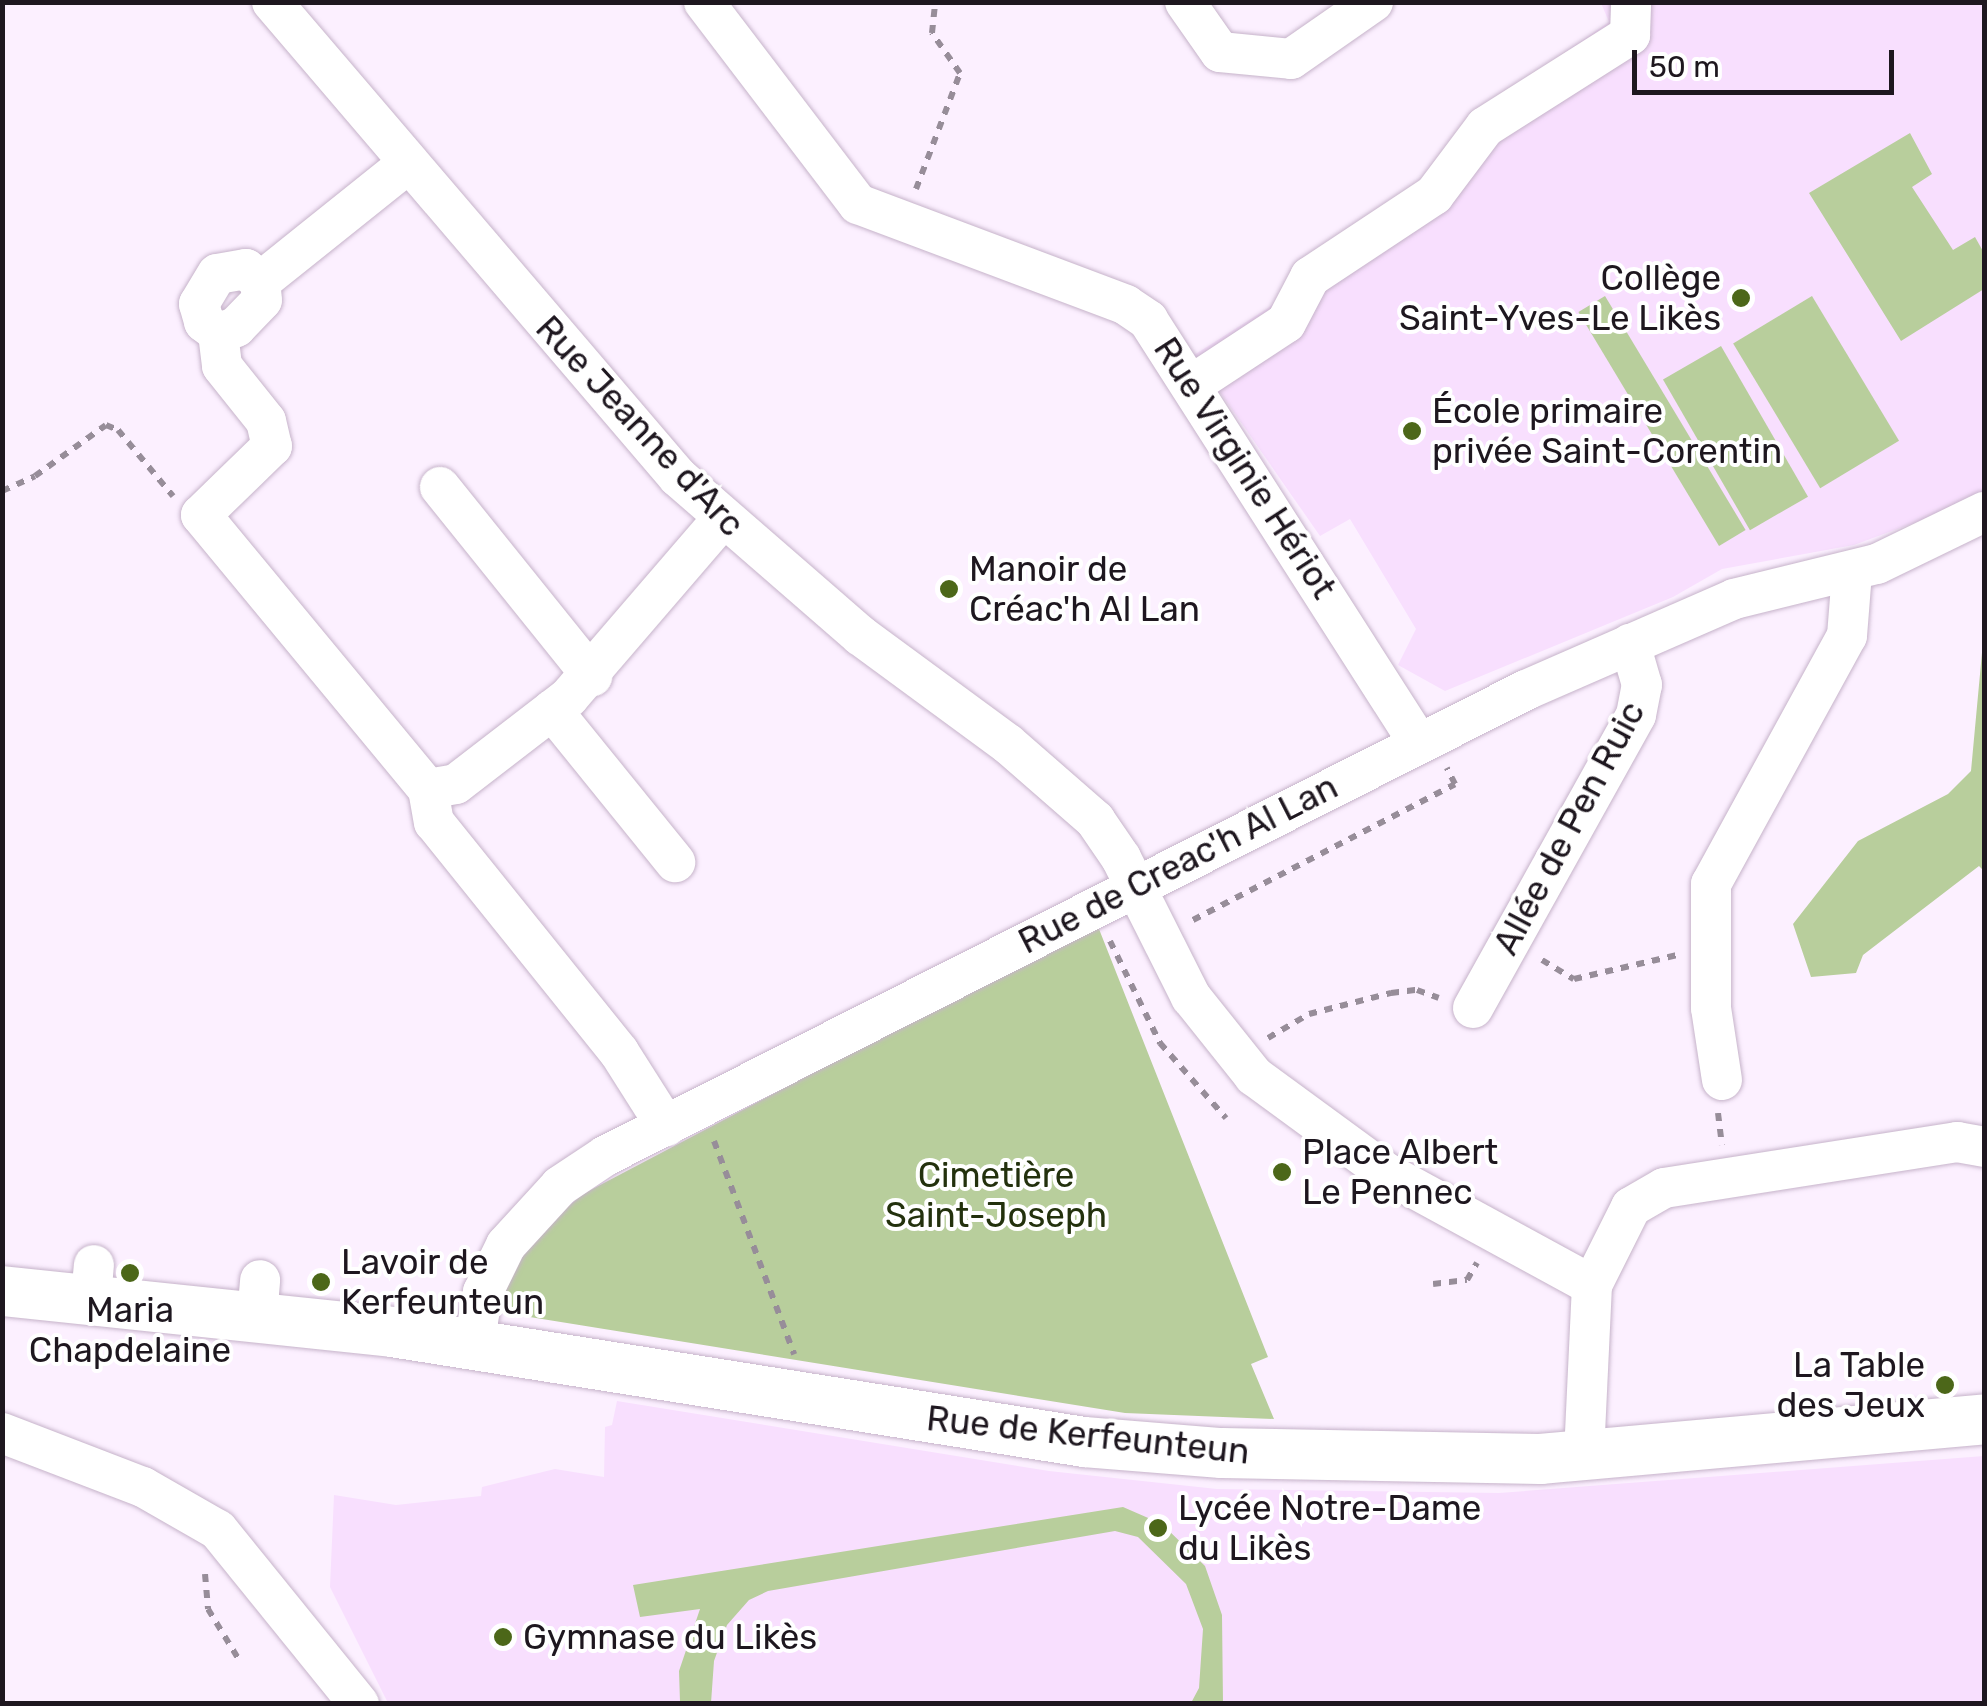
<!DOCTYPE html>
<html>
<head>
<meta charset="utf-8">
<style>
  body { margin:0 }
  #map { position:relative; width:1987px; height:1706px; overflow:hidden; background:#fcf0ff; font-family:Rubik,sans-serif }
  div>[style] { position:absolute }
  .built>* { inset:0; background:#f8dffe }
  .green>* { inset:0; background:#b8ce9c; transform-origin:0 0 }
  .path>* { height:6px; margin-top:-3px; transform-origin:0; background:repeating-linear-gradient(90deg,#978d99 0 8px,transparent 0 16px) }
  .roads { filter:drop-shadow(0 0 2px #c6b3ca) drop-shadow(0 0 2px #c6b3ca) }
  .minor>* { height:40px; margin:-20px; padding:0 20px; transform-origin:20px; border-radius:20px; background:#fff }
  .major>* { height:50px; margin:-25px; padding:0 25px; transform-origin:25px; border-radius:25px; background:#fff }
  .dots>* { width:28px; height:28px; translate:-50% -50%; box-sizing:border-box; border:5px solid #fff; border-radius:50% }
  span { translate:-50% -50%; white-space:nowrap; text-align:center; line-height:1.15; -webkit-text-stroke:8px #fff; paint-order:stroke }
  .poi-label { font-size:35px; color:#1e171f }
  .right { translate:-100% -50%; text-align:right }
  .left { translate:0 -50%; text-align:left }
  .street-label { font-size:35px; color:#1e171f }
  .park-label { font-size:35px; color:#23310d }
  .frame { position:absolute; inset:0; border:5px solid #1e171f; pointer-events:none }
  .scale { position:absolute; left:1632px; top:50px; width:262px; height:45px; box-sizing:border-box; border:5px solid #1e171f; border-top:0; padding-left:12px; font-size:30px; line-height:35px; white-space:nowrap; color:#1e171f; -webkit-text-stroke:8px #fff; paint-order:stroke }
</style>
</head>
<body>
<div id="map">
  <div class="built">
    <div style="clip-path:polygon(1601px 3px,1984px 3px,1984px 497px,1854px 545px,1722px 569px,1673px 597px,1445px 691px,1398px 665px,1416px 629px,1350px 519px,1320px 536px,1194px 355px,1268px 308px,1433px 176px,1466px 120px,1609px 22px)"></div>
    <div style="clip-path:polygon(617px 1401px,1049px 1471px,1217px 1489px,1499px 1493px,1984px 1456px,1984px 1703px,388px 1703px,330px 1587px,334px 1495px,396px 1505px,481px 1496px,482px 1487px,555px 1469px,604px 1477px,605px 1427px,612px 1425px)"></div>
  </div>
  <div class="green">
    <div style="clip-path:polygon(1910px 133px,1932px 174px,1912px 187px,1953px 250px,1975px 237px,1984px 253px,1984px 289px,1901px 341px,1809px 193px)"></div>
    <div style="left:1605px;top:296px;width:273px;height:31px;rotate:59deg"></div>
    <div style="left:1812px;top:296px;width:169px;height:92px;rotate:59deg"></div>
    <div style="left:1721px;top:346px;width:174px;height:67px;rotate:60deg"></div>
    <div style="clip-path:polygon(1984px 631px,1984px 871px,1979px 866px,1863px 955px,1856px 973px,1811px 977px,1793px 924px,1858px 841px,1948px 794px,1971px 771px)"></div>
    <div style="clip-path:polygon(1099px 929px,1268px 1357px,1251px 1364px,1274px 1419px,1125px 1413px,493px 1311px,529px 1239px,583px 1194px,1081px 932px)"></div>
    <div style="clip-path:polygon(1123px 1507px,1162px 1524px,1205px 1566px,1222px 1615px,1223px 1703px,1191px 1703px,1199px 1688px,1203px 1629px,1186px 1584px,1138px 1537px,1115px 1531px,768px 1591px,749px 1600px,727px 1625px,714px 1661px,711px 1703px,680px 1702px,679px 1671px,700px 1609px,640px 1617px,633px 1585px)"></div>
  </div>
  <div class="path">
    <div style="left:916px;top:189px;width:124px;rotate:-69.2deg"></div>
    <div style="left:960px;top:73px;width:49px;rotate:-125deg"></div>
    <div style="left:932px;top:33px;width:31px;rotate:-84deg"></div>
    <div style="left:2px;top:491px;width:36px;rotate:-24deg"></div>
    <div style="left:35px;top:476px;width:87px;rotate:-35.7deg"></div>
    <div style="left:106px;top:425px;width:13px;rotate:23deg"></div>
    <div style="left:118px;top:430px;width:86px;rotate:50.2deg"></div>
    <div style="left:1193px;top:920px;width:295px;rotate:-27.4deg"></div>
    <div style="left:1455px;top:784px;width:18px;rotate:-117deg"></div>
    <div style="left:1110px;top:941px;width:114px;rotate:63.9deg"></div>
    <div style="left:1160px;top:1043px;width:100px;rotate:48.7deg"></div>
    <div style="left:1542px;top:960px;width:37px;rotate:31deg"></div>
    <div style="left:1574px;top:979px;width:106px;rotate:-13.1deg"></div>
    <div style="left:1268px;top:1038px;width:48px;rotate:-30.3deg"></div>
    <div style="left:1309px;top:1014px;width:85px;rotate:-14.4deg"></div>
    <div style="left:1391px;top:993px;width:26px;rotate:-7deg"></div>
    <div style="left:1417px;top:990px;width:23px;rotate:20deg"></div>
    <div style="left:1718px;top:1113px;width:32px;rotate:83deg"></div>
    <div style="left:714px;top:1141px;width:228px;rotate:69.4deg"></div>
    <div style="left:1433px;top:1284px;width:34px;rotate:-7deg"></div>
    <div style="left:1467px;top:1280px;width:20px;rotate:-60deg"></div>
    <div style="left:205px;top:1574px;width:35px;rotate:85deg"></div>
    <div style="left:208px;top:1609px;width:63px;rotate:58.6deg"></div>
  </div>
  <div class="roads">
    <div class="minor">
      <div style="left:272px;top:2px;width:625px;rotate:49.48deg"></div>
      <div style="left:678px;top:477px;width:242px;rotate:41deg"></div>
      <div style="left:861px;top:636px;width:182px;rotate:36.3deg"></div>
      <div style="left:1008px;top:744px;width:116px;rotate:41.1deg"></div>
      <div style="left:1095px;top:820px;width:46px;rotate:55.6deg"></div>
      <div style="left:1121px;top:858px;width:156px;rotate:63.3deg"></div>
      <div style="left:1191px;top:997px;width:101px;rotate:51.4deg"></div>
      <div style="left:1254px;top:1076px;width:166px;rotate:36.2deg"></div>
      <div style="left:1388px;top:1174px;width:232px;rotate:28.6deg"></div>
      <div style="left:1592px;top:1285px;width:172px;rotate:92.7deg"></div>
      <div style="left:704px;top:2px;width:254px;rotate:52.7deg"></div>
      <div style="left:858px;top:204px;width:286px;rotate:20.6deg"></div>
      <div style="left:1126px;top:305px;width:27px;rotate:34deg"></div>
      <div style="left:1148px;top:320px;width:501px;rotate:57.39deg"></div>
      <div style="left:1185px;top:2px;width:61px;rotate:55deg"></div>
      <div style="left:1220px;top:52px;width:71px;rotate:5.6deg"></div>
      <div style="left:1291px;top:59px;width:100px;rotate:-34.8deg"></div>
      <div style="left:260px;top:282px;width:19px;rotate:-137deg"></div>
      <div style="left:246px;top:269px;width:29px;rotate:170deg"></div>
      <div style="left:217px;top:274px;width:35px;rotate:121deg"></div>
      <div style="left:199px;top:304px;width:19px;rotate:74deg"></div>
      <div style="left:204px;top:322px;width:18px;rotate:38deg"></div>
      <div style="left:218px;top:333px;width:19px;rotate:-18deg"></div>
      <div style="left:236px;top:327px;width:37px;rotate:-46deg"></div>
      <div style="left:262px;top:300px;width:18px;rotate:-96deg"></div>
      <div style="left:260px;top:282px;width:187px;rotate:-38.7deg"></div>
      <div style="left:218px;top:333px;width:33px;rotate:83deg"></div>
      <div style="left:222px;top:366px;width:70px;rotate:51.3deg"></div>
      <div style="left:266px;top:421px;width:26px;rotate:77deg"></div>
      <div style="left:272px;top:446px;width:99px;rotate:135.8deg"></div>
      <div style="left:201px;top:515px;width:356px;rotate:50.4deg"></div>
      <div style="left:428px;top:789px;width:34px;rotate:80deg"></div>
      <div style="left:434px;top:822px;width:295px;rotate:51.2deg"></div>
      <div style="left:619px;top:1052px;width:88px;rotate:57.6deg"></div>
      <div style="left:1193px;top:384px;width:111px;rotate:-33.3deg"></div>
      <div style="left:1286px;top:323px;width:52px;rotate:-62.4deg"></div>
      <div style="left:1310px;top:277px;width:149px;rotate:-33.5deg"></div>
      <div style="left:1434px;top:195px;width:85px;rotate:-53.1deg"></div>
      <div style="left:1485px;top:127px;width:172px;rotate:-32.4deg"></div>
      <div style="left:1630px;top:35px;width:33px;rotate:-88deg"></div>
      <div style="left:440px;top:487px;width:243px;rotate:51.2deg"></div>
      <div style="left:552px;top:710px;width:196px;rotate:51deg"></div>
      <div style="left:428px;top:789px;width:28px;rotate:-10deg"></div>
      <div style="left:456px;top:784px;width:143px;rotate:-37.6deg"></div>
      <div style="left:569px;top:697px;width:235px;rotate:-49.3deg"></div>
      <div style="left:1473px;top:1008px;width:335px;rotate:-60.9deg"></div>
      <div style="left:1636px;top:715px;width:31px;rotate:-79deg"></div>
      <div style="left:1642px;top:685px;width:43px;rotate:-106.3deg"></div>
      <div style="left:1722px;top:1080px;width:73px;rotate:-98.7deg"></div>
      <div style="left:1711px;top:1008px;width:124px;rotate:-90deg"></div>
      <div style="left:1711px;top:884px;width:283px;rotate:-61.3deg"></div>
      <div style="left:1847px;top:636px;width:63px;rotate:-85.5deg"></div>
      <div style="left:1592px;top:1285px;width:87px;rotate:-63.4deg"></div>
      <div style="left:1631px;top:1207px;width:38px;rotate:-30deg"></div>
      <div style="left:1664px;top:1188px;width:297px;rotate:-8.9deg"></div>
      <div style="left:1957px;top:1142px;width:27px;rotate:10deg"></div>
      <div style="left:91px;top:1298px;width:33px;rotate:-85deg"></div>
      <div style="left:257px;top:1316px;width:36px;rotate:-85deg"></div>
      <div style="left:474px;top:1344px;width:53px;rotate:-80.2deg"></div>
      <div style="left:483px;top:1292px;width:52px;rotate:-63.9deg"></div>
      <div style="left:506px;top:1245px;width:80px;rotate:-47.5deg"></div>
      <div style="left:560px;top:1186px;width:54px;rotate:-33.7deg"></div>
      <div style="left:605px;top:1156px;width:1032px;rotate:-26.84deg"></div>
      <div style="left:1526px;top:690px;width:227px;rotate:-23.6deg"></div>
      <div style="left:1734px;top:599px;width:147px;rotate:-13.8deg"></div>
      <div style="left:1877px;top:564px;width:119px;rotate:-25.9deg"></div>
      <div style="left:2px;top:1433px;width:151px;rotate:21deg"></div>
      <div style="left:143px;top:1487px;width:86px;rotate:29.8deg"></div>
      <div style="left:218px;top:1530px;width:224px;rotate:51deg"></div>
    </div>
    <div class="major">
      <div style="left:2px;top:1291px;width:392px;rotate:6deg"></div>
      <div style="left:392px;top:1332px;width:701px;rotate:9.03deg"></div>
      <div style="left:1084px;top:1442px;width:138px;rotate:4.6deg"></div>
      <div style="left:1222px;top:1453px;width:318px;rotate:1.1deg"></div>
      <div style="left:1540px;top:1459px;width:446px;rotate:-5.1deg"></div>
    </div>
  </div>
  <div class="dots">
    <div style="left:1741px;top:298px;background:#4c6719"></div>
    <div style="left:1412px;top:431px;background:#4c6719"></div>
    <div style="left:949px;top:589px;background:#4c6719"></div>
    <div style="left:1282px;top:1172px;background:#4c6719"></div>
    <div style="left:130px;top:1273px;background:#4c6719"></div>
    <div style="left:321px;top:1282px;background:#4c6719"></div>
    <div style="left:1945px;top:1385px;background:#4c6719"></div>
    <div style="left:1158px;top:1528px;background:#4c6719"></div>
    <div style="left:503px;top:1637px;background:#4c6719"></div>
  </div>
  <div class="poi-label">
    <span class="right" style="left:1721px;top:298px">Collège<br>Saint-Yves-Le Likès</span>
    <span class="left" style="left:1432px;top:431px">École primaire<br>privée Saint-Corentin</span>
    <span class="left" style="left:969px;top:589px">Manoir de<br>Créac'h Al Lan</span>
    <span class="left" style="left:1302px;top:1172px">Place Albert<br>Le Pennec</span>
    <span class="left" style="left:341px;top:1282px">Lavoir de<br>Kerfeunteun</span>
    <span style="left:130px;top:1330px">Maria<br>Chapdelaine</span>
    <span class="right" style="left:1925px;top:1385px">La Table<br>des Jeux</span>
    <span class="left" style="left:1178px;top:1528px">Lycée Notre-Dame<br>du Likès</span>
    <span class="left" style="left:523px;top:1637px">Gymnase du Likès</span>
  </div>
  <div class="street-label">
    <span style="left:640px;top:426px;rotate:47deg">Rue Jeanne d'Arc</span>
    <span style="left:1245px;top:468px;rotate:57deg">Rue Virginie Hériot</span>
    <span style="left:1569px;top:828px;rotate:-62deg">Allée de Pen Ruic</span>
    <span style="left:1178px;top:864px;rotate:-27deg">Rue de Creac'h Al Lan</span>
    <span style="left:1088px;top:1435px;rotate:6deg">Rue de Kerfeunteun</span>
  </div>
  <div class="park-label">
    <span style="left:996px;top:1195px">Cimetière<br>Saint-Joseph</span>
  </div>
  <div class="frame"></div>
  <div class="scale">50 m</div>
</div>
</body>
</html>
